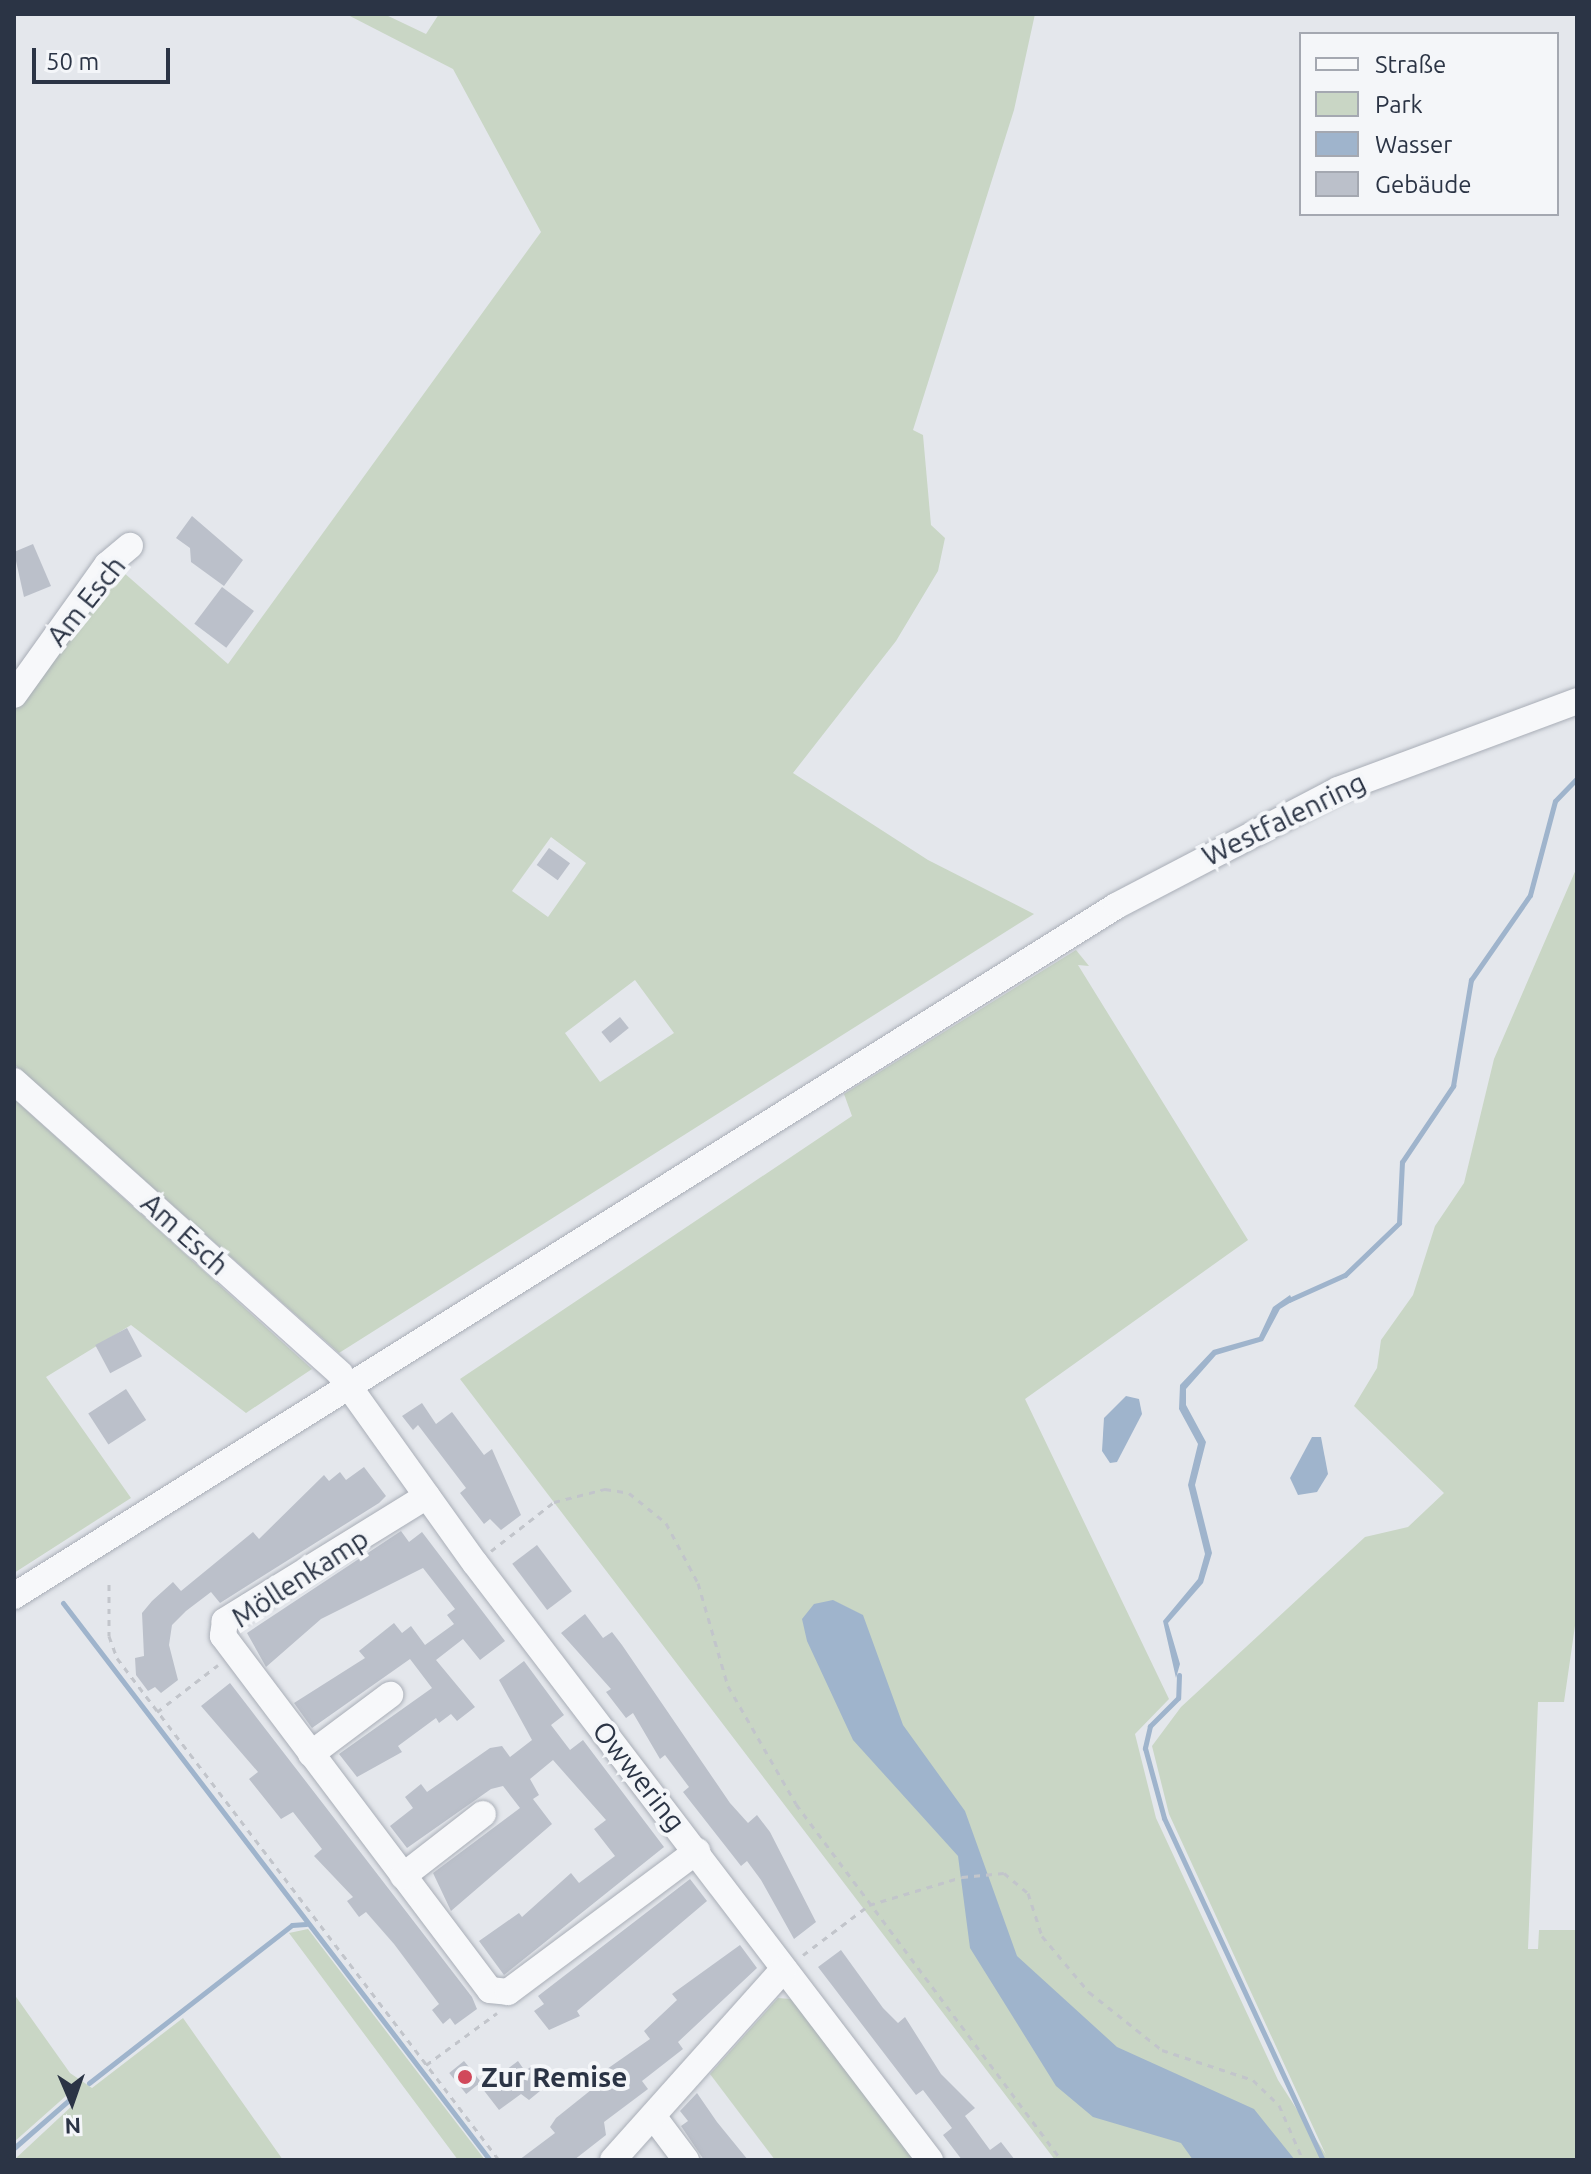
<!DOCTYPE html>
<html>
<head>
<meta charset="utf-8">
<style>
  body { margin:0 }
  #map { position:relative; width:1591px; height:2174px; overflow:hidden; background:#e4e7ec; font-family:Ubuntu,sans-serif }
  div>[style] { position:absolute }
  .green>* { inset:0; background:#c9d6c5 }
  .water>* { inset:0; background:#9fb4cc }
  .stream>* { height:5px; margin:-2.5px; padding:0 2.5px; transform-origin:2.5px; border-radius:2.5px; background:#9fb4cc }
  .building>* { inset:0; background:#bbc0ca; transform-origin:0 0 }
  .path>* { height:3px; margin-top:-1.5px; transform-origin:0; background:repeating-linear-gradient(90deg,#c2c5cb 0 6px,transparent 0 12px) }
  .roads { filter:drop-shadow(0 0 2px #a9aeb7) drop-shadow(0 0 2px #a9aeb7) }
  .minor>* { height:26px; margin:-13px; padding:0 13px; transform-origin:13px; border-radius:13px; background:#f7f8fa }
  .dots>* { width:22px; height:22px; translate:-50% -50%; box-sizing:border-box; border:4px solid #f4f6f9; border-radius:50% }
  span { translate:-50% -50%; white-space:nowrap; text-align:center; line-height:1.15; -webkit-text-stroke:8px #f4f6f9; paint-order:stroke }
  .street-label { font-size:28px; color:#2b3445 }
  .poi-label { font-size:28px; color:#2b3445; font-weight:700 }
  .left { translate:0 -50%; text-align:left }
  .frame { position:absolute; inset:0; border:16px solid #2b3445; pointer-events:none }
  .legend { position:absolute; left:1299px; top:32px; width:260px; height:184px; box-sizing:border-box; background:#f4f6f9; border:2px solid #a4a8b1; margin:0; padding:10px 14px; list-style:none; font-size:24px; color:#2b3445 }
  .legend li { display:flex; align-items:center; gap:16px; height:40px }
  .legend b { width:40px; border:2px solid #a4a8b1 }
  .north { position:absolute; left:32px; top:2062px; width:80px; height:80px; -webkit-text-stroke:6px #f4f6f9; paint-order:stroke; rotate:178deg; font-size:22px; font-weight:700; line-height:32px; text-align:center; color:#2b3445 }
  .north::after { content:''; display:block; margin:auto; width:28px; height:36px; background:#2b3445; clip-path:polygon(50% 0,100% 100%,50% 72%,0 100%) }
  .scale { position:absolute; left:32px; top:48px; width:138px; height:36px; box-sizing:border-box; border:4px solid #2b3445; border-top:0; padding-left:10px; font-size:24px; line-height:28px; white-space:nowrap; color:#2b3445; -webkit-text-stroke:6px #f4f6f9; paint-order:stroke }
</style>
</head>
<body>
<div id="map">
  <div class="green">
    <div style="clip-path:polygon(evenodd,346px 14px,384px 14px,426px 34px,439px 14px,1035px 14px,1014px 110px,913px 430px,923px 435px,931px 525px,945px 538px,938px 571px,896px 641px,793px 773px,928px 860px,1034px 914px,339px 1353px,14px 1064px,14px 707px,115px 565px,228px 664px,541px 232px,453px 69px,346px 14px,551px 837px,586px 863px,548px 917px,512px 891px,551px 837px,346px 14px,635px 980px,674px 1033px,600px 1082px,565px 1033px,635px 980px)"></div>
    <div style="clip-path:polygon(1577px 867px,1577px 1612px,1564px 1702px,1538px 1702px,1528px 1949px,1538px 1949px,1539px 1930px,1577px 1930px,1577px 2160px,1055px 2160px,460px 1379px,852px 1116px,844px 1094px,1076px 950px,1089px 966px,1078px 965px,1248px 1240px,1025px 1399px,1169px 1699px,1135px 1734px,1156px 1818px,1278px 2080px,1326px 2155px,1169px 1814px,1152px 1746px,1181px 1707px,1365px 1537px,1408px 1527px,1444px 1493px,1354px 1406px,1377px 1368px,1381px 1340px,1413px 1295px,1435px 1226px,1464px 1183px,1494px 1059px)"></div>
    <div style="clip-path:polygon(14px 1099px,312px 1369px,246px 1413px,131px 1325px,46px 1377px,131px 1498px,14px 1573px)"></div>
    <div style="clip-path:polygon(308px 1929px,379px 2022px,485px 2160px,458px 2160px,289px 1933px)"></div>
    <div style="clip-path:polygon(14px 1994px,70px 2073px,92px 2088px,183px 2018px,283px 2160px,14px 2160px,74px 2104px,67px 2095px,14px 2142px)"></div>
    <div style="clip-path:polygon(778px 1998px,791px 1999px,914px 2160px,775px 2160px,710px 2074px)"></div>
  </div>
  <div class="water">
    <div style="clip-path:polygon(1290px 1295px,1293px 1301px,1280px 1309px,1263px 1341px,1216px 1355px,1186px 1389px,1186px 1405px,1206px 1442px,1195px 1485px,1212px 1553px,1203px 1583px,1168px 1623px,1180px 1664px,1176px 1678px,1163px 1621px,1198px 1579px,1205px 1554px,1188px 1485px,1198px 1444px,1179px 1409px,1180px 1385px,1213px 1350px,1259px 1337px,1273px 1307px)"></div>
    <div style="clip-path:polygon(1126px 1396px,1139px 1399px,1142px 1414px,1117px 1462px,1110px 1463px,1102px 1451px,1104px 1418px)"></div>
    <div style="clip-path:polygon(1312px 1437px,1321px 1437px,1328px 1474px,1317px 1492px,1298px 1495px,1290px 1478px)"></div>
    <div style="clip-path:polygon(833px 1600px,863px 1615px,903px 1725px,965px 1811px,1017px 1956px,1117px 2047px,1254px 2109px,1295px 2160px,1193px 2160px,1181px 2143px,1093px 2117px,1056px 2086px,970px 1948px,958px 1856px,853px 1740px,807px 1641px,802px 1619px,814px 1604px)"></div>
  </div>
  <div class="stream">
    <div style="left:1289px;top:1300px;width:61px;rotate:-24.1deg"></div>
    <div style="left:1345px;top:1275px;width:75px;rotate:-43.9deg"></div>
    <div style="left:1399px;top:1223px;width:61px;rotate:-87.2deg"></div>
    <div style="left:1402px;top:1162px;width:92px;rotate:-56.1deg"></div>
    <div style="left:1453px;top:1086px;width:108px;rotate:-80.4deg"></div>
    <div style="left:1471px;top:980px;width:103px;rotate:-55.2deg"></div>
    <div style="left:1530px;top:895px;width:97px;rotate:-75.1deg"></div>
    <div style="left:1555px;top:801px;width:32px;rotate:-46deg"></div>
    <div style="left:63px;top:1603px;width:702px;rotate:52.53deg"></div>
    <div style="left:1179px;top:1675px;width:23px;rotate:92deg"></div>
    <div style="left:1178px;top:1698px;width:40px;rotate:135deg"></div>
    <div style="left:1150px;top:1726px;width:23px;rotate:103deg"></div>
    <div style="left:1145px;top:1748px;width:73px;rotate:74.8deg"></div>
    <div style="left:1164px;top:1818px;width:377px;rotate:65.1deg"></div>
    <div style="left:89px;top:2083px;width:257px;rotate:-37.9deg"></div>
    <div style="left:292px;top:1925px;width:14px;rotate:-4deg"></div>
    <div style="left:14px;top:2148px;width:74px;rotate:-41.2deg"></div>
  </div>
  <div class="building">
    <div style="clip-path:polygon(192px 516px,243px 560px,224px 586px,191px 562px,190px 548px,176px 538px)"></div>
    <div style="clip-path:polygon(33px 544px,51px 586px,24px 597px,14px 552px)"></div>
    <div style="left:222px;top:587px;width:40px;height:46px;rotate:37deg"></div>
    <div style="left:549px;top:848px;width:26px;height:21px;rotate:36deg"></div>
    <div style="left:620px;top:1017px;width:14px;height:24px;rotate:51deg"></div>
    <div style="left:127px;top:1328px;width:32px;height:36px;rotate:62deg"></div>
    <div style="left:126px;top:1389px;width:37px;height:45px;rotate:57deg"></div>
    <div style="clip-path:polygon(422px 1403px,436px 1424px,452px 1412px,484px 1455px,492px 1449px,521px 1515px,501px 1530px,490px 1519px,484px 1524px,460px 1493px,466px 1488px,418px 1425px,413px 1430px,402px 1416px)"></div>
    <div style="clip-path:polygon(364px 1467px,386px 1496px,379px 1503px,220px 1603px,211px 1592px,186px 1611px,172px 1625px,169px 1645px,178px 1680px,161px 1693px,155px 1687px,148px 1691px,136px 1675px,135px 1658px,144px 1656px,142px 1613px,152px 1601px,173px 1582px,181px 1591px,253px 1532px,259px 1539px,324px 1475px,329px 1481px,340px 1472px,346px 1480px)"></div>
    <div style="clip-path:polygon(401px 1531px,409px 1542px,422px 1532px,505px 1641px,480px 1660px,463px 1639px,436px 1660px,475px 1707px,457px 1721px,451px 1714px,439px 1723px,436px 1718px,398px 1746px,402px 1752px,357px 1777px,339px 1754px,432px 1688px,410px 1659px,312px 1728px,294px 1703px,365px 1658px,359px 1651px,394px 1623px,402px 1633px,411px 1626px,425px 1645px,454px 1624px,447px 1615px,455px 1609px,423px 1568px,321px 1619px,266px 1667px,247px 1633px)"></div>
    <div style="left:537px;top:1545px;width:58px;height:31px;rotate:53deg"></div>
    <div style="clip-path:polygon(585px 1614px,603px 1638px,612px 1632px,622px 1645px,730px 1803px,748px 1823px,757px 1815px,770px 1832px,816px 1922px,794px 1939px,761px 1880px,747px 1861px,741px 1866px,683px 1792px,689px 1787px,665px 1755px,660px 1759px,633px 1713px,626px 1718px,606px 1692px,611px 1689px,561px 1633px)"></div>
    <div style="clip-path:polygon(524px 1661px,564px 1715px,551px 1725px,570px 1750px,583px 1740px,664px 1847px,504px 1975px,479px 1941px,519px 1913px,522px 1917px,571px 1873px,579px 1883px,615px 1856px,594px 1829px,606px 1820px,553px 1760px,530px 1779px,539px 1795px,533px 1799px,552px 1824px,451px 1911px,433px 1873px,520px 1808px,503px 1786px,491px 1789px,407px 1848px,390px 1826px,413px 1808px,405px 1797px,421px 1784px,427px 1792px,490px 1748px,502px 1746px,510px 1757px,532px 1740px,499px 1680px)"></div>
    <div style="clip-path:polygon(230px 1683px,472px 1997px,477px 2009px,455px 2025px,450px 2018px,443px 2024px,432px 2010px,439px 2004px,394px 1944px,366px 1912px,359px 1917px,347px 1901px,353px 1897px,314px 1856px,322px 1849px,293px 1812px,281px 1819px,249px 1779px,258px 1772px,201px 1706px)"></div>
    <div style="clip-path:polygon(690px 1879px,707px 1901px,577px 2011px,580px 2016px,549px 2030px,534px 2011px,544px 2004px,538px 1996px)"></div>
    <div style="clip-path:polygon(740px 1945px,757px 1968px,678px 2042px,683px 2049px,642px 2081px,648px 2089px,604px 2122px,606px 2135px,574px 2160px,519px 2160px,555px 2133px,550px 2127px,556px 2118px,611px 2074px,607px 2069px,650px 2039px,644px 2031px,677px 2000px,672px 1994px)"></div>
    <div style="clip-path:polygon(841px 1950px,883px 2008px,898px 2023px,905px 2017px,941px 2074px,975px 2108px,965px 2116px,990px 2150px,1001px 2142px,1015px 2160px,962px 2160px,943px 2135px,952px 2128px,923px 2090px,916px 2095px,818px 1967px)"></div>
    <div style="left:464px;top:2061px;width:27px;height:19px;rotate:51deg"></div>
    <div style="clip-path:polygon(518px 2061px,525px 2071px,532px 2066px,540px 2091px,529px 2100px,521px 2094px,499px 2110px,482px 2088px)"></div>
    <div style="clip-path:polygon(697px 2093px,717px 2122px,748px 2160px,704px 2160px,681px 2126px,688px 2121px,680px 2111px)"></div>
  </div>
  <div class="path">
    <div style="left:491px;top:1551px;width:80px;rotate:-37.9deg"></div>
    <div style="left:554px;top:1502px;width:53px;rotate:-14.3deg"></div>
    <div style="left:605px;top:1489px;width:24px;rotate:9deg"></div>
    <div style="left:629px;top:1493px;width:48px;rotate:39deg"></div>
    <div style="left:666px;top:1523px;width:68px;rotate:61.9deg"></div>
    <div style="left:698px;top:1583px;width:107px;rotate:73.8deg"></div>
    <div style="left:728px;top:1686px;width:136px;rotate:60deg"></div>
    <div style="left:796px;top:1804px;width:444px;rotate:53.3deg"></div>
    <div style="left:109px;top:1584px;width:52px;rotate:90deg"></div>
    <div style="left:109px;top:1636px;width:23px;rotate:70deg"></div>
    <div style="left:117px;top:1658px;width:631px;rotate:52.73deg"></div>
    <div style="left:157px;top:1712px;width:77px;rotate:-37.6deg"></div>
    <div style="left:803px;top:1955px;width:83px;rotate:-37.1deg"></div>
    <div style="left:869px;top:1905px;width:97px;rotate:-16.8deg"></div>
    <div style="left:962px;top:1877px;width:42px;rotate:-5.4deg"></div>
    <div style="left:1004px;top:1873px;width:31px;rotate:40deg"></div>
    <div style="left:1028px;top:1893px;width:45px;rotate:72deg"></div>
    <div style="left:1042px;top:1936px;width:73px;rotate:50deg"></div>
    <div style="left:1089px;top:1992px;width:93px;rotate:38.5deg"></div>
    <div style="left:1162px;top:2050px;width:96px;rotate:18.2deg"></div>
    <div style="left:1253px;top:2080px;width:36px;rotate:44deg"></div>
    <div style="left:1279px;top:2105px;width:60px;rotate:66.4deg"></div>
    <div style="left:426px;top:2065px;width:88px;rotate:-36.2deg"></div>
    <div style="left:1106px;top:2160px;width:33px"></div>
  </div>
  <div class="roads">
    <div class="minor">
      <div style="left:14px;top:695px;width:160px;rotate:-54.4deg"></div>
      <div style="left:107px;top:565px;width:30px;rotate:-40deg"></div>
      <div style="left:14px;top:1081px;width:438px;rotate:41.9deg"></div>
      <div style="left:340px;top:1374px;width:232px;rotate:54.5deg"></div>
      <div style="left:475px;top:1563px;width:751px;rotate:52.69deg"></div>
      <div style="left:427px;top:1496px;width:238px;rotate:148.3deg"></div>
      <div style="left:225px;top:1621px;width:15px;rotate:98deg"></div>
      <div style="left:223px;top:1636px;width:443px;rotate:53deg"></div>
      <div style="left:490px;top:1990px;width:18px;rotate:6deg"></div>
      <div style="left:508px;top:1992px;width:236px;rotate:-36.7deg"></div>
      <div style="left:14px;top:1596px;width:1300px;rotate:-32.05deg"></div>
      <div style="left:1116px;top:906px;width:250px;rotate:-27.6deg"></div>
      <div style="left:1338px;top:790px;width:255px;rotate:-20.4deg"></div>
      <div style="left:311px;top:1754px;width:99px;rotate:-36.8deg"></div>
      <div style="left:403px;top:1876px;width:101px;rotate:-37.8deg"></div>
      <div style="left:653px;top:2116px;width:55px;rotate:53.1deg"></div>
      <div style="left:613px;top:2160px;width:256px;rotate:-48.2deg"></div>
    </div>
  </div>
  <div class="dots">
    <div style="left:465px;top:2077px;background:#d1495b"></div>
  </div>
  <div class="street-label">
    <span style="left:86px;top:601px;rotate:-51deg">Am Esch</span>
    <span style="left:1284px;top:819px;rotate:-26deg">Westfalenring</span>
    <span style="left:185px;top:1234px;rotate:42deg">Am Esch</span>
    <span style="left:300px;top:1578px;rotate:-33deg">Möllenkamp</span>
    <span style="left:639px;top:1776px;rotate:52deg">Owwering</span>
  </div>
  <div class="poi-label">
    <span class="left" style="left:481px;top:2077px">Zur Remise</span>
  </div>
  <div class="frame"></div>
  <ul class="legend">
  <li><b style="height:10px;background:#f7f8fa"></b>Straße</li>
  <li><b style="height:22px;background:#c9d6c5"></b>Park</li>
  <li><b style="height:22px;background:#9fb4cc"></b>Wasser</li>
  <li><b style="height:22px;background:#bbc0ca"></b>Gebäude</li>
  </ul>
  <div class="north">N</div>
  <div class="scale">50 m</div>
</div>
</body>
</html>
